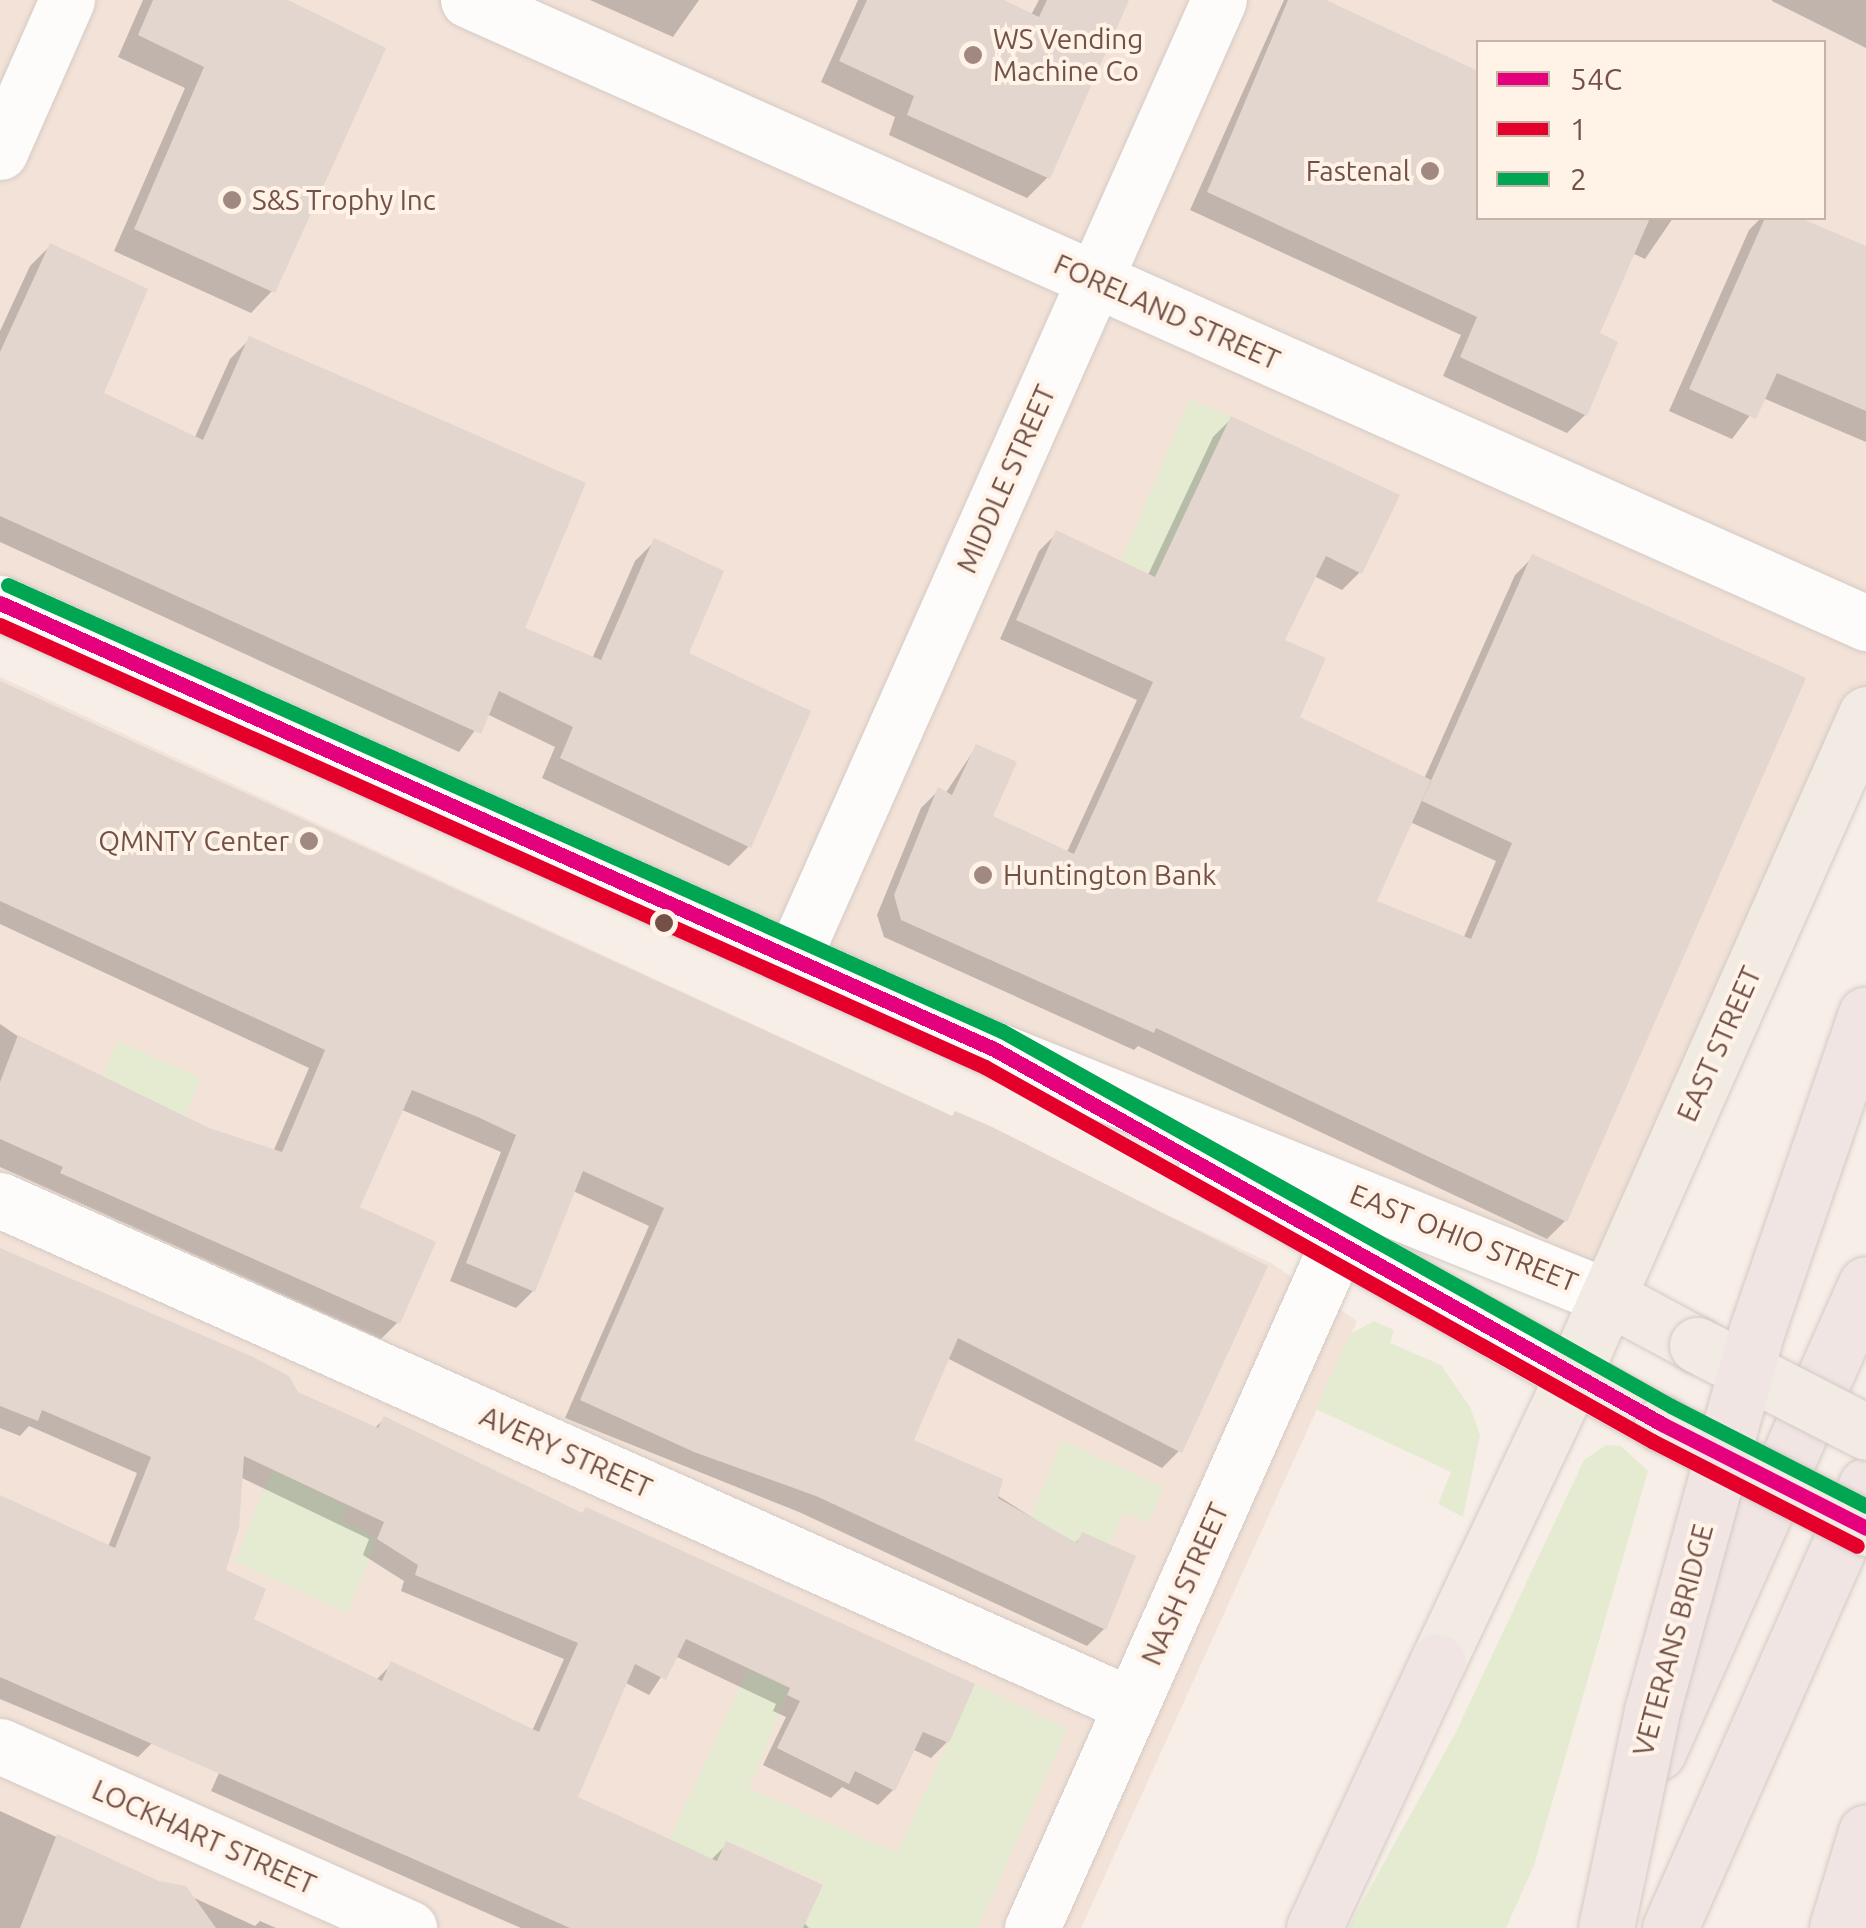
<!DOCTYPE html>
<html>
<head>
<meta charset="utf-8">
<style>
  body { margin:0 }
  #map { position:relative; width:1866px; height:1928px; overflow:hidden; background:#f6eee7; font-family:Ubuntu,sans-serif }
  div>[style] { position:absolute }
  .residential>* { inset:0; background:#f2e2d7 }
  .green>* { inset:0; background:#e4ebd1; transform-origin:0 0 }
  .shadow>* { inset:0; background:#0003 }
  .building>* { inset:0; background:#e2d6cf }
  .roads { filter:drop-shadow(0 0 2px #d4cac5) drop-shadow(0 0 2px #d4cac5) }
  .minor>* { height:55px; margin:-27.5px; padding:0 27.5px; transform-origin:27.5px; border-radius:27.5px; background:#fefcfb }
  .secondary>* { height:55px; margin:-27.5px; padding:0 27.5px; transform-origin:27.5px; border-radius:27.5px; background:#fefcfb }
  .primary>* { height:55px; margin:-27.5px; padding:0 27.5px; transform-origin:27.5px; border-radius:27.5px; background:#f2ebe4 }
  .motorway>* { height:55px; margin:-27.5px; padding:0 27.5px; transform-origin:27.5px; border-radius:27.5px; background:#f0e5e3 }
  .bridges { filter:drop-shadow(0 0 2px #d5c9c4) drop-shadow(0 0 2px #d5c9c4) }
  .primary-bridge>* { height:55px; margin:-27.5px; padding:0 27.5px; transform-origin:27.5px; border-radius:27.5px; background:#f2ebe4 }
  .motorway-bridge>* { height:55px; margin:-27.5px; padding:0 27.5px; transform-origin:27.5px; border-radius:27.5px; background:#f0e5e3 }
  .bus-1>* { height:15px; margin:-7.5px; padding:0 7.5px; transform-origin:7.5px; border-radius:7.5px; background:#e5007d }
  .bus-2>* { height:15px; margin:-7.5px; padding:0 7.5px; transform-origin:7.5px; border-radius:7.5px; background:#e4002b }
  .bus-3>* { height:15px; margin:-7.5px; padding:0 7.5px; transform-origin:7.5px; border-radius:7.5px; background:#00a651 }
  .dots>* { width:28px; height:28px; translate:-50% -50%; box-sizing:border-box; border:5px solid #fff2e7; border-radius:50% }
  span { translate:-50% -50%; white-space:nowrap; text-align:center; line-height:1.15; -webkit-text-stroke:8px #fff2e7; paint-order:stroke }
  .poi-label { font-size:28px; color:#735148 }
  .left { translate:0 -50%; text-align:left }
  .right { translate:-100% -50%; text-align:right }
  .street-label { font-size:28px; color:#735148 }
  .legend { position:absolute; left:1476px; top:40px; width:350px; height:180px; box-sizing:border-box; background:#fff2e7; border:2px solid #c7b2a7; margin:0; padding:12px 18px; list-style:none; font-size:30px; color:#735148 }
  .legend li { display:flex; align-items:center; gap:20px; height:50px }
  .legend b { width:50px; border:2px solid #c7b2a7 }
</style>
</head>
<body>
<div id="map">
  <div class="residential">
    <div style="clip-path:polygon(evenodd,0 0,1866px 0,1866px 714px,1608px 1297px,0 603px,0 0,1478px 42px,1824px 42px,1824px 218px,1478px 218px,1478px 42px)"></div>
    <div style="clip-path:polygon(0 677px,1271px 1263px,1357px 1321px,1081px 1928px,0 1928px)"></div>
  </div>
  <div class="green">
    <div style="left:1190px;top:399px;width:44px;height:176px;rotate:23deg"></div>
    <div style="clip-path:polygon(117px 1041px,201px 1078px,176px 1136px,168px 1108px,103px 1076px)"></div>
    <div style="clip-path:polygon(1374px 1321px,1394px 1330px,1390px 1343px,1441px 1365px,1470px 1407px,1480px 1435px,1463px 1517px,1438px 1504px,1451px 1472px,1316px 1409px,1350px 1334px)"></div>
    <div style="clip-path:polygon(1062px 1441px,1163px 1487px,1148px 1523px,1123px 1512px,1109px 1545px,1076px 1545px,1028px 1525px)"></div>
    <div style="clip-path:polygon(1606px 1445px,1621px 1446px,1648px 1471px,1534px 1865px,1506px 1928px,1348px 1928px,1456px 1732px,1584px 1460px)"></div>
    <div style="clip-path:polygon(273px 1469px,347px 1506px,342px 1520px,377px 1539px,347px 1613px,235px 1561px)"></div>
    <div style="clip-path:polygon(749px 1669px,786px 1686px,787px 1695px,749px 1789px,897px 1853px,975px 1684px,1067px 1729px,978px 1928px,803px 1928px,824px 1882px,727px 1841px,702px 1894px,654px 1872px)"></div>
  </div>
  <div class="shadow">
    <div style="clip-path:polygon(143px 0,280px 0,272px 291px,251px 313px,114px 251px,185px 88px,118px 57px)"></div>
    <div style="clip-path:polygon(590px 0,699px 0,673px 37px)"></div>
    <div style="clip-path:polygon(858px 0,999px 0,1031px 15px,1039px 0,1126px 0,1047px 178px,1027px 198px,889px 135px,895px 117px,821px 82px)"></div>
    <div style="clip-path:polygon(1284px 0,1319px 0,1478px 73px,1478px 218px,1673px 218px,1645px 259px,1632px 253px,1597px 334px,1585px 415px,1567px 433px,1443px 376px,1461px 335px,1190px 210px)"></div>
    <div style="clip-path:polygon(1866px 0,1866px 48px,1772px 1px,1772px 0)"></div>
    <div style="clip-path:polygon(1761px 218px,1794px 218px,1866px 249px,1866px 442px,1763px 398px,1732px 439px,1669px 411px,1749px 230px)"></div>
    <div style="clip-path:polygon(50px 246px,101px 394px,194px 439px,230px 359px,250px 339px,583px 484px,522px 630px,592px 659px,635px 561px,655px 541px,749px 846px,729px 866px,542px 778px,555px 747px,487px 714px,459px 752px,0 542px,0 331px,30px 266px)"></div>
    <div style="clip-path:polygon(evenodd,1231px 419px,1360px 572px,1342px 590px,1314px 576px,1282px 641px,1297px 718px,1424px 779px,1515px 575px,1533px 557px,1803px 680px,1565px 1221px,1547px 1239px,1138px 1046px,1134px 1050px,884px 937px,877px 915px,921px 808px,939px 790px,945px 794px,976px 747px,989px 817px,1066px 854px,1137px 700px,1000px 639px,1039px 551px,1057px 533px,1147px 577px,1213px 437px,1231px 419px,1410px 822px,1496px 861px,1463px 939px,1374px 903px,1410px 822px)"></div>
    <div style="clip-path:polygon(0 685px,1179px 1451px,1162px 1468px,947px 1358px,911px 1441px,1074px 1544px,1083px 1535px,1104px 1629px,1087px 1646px,799px 1512px,565px 1418px,649px 1226px,573px 1191px,533px 1291px,516px 1308px,450px 1281px,501px 1152px,400px 1109px,356px 1208px,398px 1322px,381px 1339px,0 1167px,0 1024px,41px 1052px,208px 1130px,273px 1152px,309px 1068px,0 924px)"></div>
    <div style="clip-path:polygon(evenodd,0 1250px,374px 1429px,384px 1419px,947px 1742px,931px 1758px,912px 1749px,893px 1790px,878px 1805px,842px 1787px,831px 1798px,763px 1765px,786px 1717px,773px 1711px,776px 1704px,675px 1656px,649px 1695px,624px 1682px,575px 1799px,710px 1861px,727px 1844px,809px 1928px,521px 1928px,211px 1791px,230px 1748px,154px 1741px,138px 1757px,0 1699px,0 1496px,108px 1547px,137px 1473px,29px 1426px,20px 1436px,0 1428px,0 1250px,240px 1477px,369px 1539px,363px 1555px,404px 1581px,401px 1591px,564px 1659px,532px 1731px,392px 1664px,375px 1681px,251px 1620px,223px 1571px,240px 1477px)"></div>
    <div style="clip-path:polygon(0 1811px,100px 1857px,68px 1928px,0 1928px)"></div>
    <div style="clip-path:polygon(177px 1890px,255px 1926px,260px 1921px,276px 1928px,151px 1928px)"></div>
  </div>
  <div class="building">
    <div style="clip-path:polygon(153px 0,288px 0,386px 48px,275px 293px,134px 229px,204px 67px,138px 35px)"></div>
    <div style="clip-path:polygon(867px 0,1004px 0,1039px 17px,1047px 0,1129px 0,1050px 179px,907px 115px,914px 96px,839px 61px)"></div>
    <div style="clip-path:polygon(1288px 0,1326px 0,1478px 71px,1478px 218px,1650px 218px,1600px 333px,1618px 342px,1587px 416px,1460px 357px,1477px 317px,1207px 192px)"></div>
    <div style="clip-path:polygon(1765px 218px,1800px 218px,1866px 246px,1866px 411px,1777px 373px,1756px 419px,1689px 389px)"></div>
    <div style="clip-path:polygon(50px 243px,148px 289px,104px 393px,203px 440px,249px 336px,586px 483px,525px 628px,601px 660px,654px 538px,724px 571px,689px 653px,811px 711px,751px 848px,560px 758px,573px 727px,499px 691px,481px 734px,0 516px,0 352px)"></div>
    <div style="clip-path:polygon(1231px 416px,1400px 495px,1362px 574px,1326px 556px,1285px 640px,1326px 658px,1300px 717px,1431px 780px,1377px 901px,1471px 939px,1512px 843px,1422px 801px,1532px 554px,1806px 678px,1567px 1222px,1156px 1028px,1154px 1033px,901px 920px,894px 895px,938px 787px,952px 795px,976px 744px,1017px 762px,993px 816px,1074px 854px,1153px 682px,1016px 620px,1056px 530px,1155px 577px)"></div>
    <div style="clip-path:polygon(0 681px,952px 1116px,955px 1111px,990px 1126px,1268px 1266px,1182px 1453px,958px 1338px,914px 1440px,1003px 1479px,998px 1498px,1077px 1543px,1082px 1532px,1136px 1556px,1106px 1630px,816px 1496px,694px 1452px,580px 1400px,664px 1208px,583px 1171px,535px 1292px,466px 1263px,516px 1135px,480px 1118px,412px 1090px,360px 1207px,436px 1242px,400px 1324px,60px 1173px,63px 1167px,0 1139px,0 1082px,18px 1035px,209px 1128px,282px 1152px,325px 1050px,0 901px)"></div>
    <div style="clip-path:polygon(evenodd,0 1248px,253px 1357px,289px 1376px,298px 1392px,378px 1428px,384px 1416px,582px 1513px,586px 1507px,975px 1684px,949px 1743px,923px 1732px,895px 1791px,855px 1771px,849px 1784px,777px 1748px,800px 1701px,787px 1695px,790px 1688px,686px 1639px,666px 1680px,635px 1664px,578px 1797px,717px 1861px,726px 1841px,823px 1885px,803px 1928px,570px 1928px,0 1677px,0 1495px,115px 1548px,151px 1457px,42px 1410px,38px 1421px,0 1406px,0 1248px,244px 1456px,384px 1522px,377px 1539px,418px 1565px,415px 1575px,578px 1643px,539px 1732px,391px 1661px,382px 1681px,254px 1619px,266px 1589px,226px 1570px,239px 1528px,244px 1456px)"></div>
    <div style="clip-path:polygon(57px 1834px,159px 1881px,186px 1886px,216px 1928px,20px 1928px)"></div>
  </div>
  <div class="roads">
    <div class="minor">
      <div style="left:468px;top:0;width:1531px;rotate:24.02deg"></div>
      <div style="left:0;top:152px;width:166px;rotate:-66.2deg"></div>
      <div style="left:793px;top:958px;width:1048px;rotate:-66.03deg"></div>
      <div style="left:0;top:1200px;width:1239px;rotate:24.06deg"></div>
      <div style="left:0;top:1746px;width:448px;rotate:24deg"></div>
      <div style="left:1032px;top:1928px;width:753px;rotate:-65.95deg"></div>
    </div>
    <div class="secondary">
      <div style="left:0;top:603px;width:1089px;rotate:24.17deg"></div>
      <div style="left:994px;top:1049px;width:662px;rotate:21.99deg"></div>
      <div style="left:1206px;top:1167px;width:422px;rotate:29.5deg"></div>
    </div>
    <div class="primary">
      <div style="left:1608px;top:1297px;width:101px;rotate:28.3deg"></div>
      <div style="left:1573px;top:1375px;width:102px;rotate:28.8deg"></div>
      <div style="left:1438px;top:1661px;width:316px;rotate:-64.7deg"></div>
      <div style="left:1573px;top:1375px;width:723px;rotate:-66.09deg"></div>
    </div>
    <div class="motorway">
      <div style="left:1658px;top:1752px;width:512px;rotate:-66.04deg"></div>
      <div style="left:1314px;top:1928px;width:294px;rotate:-65.1deg"></div>
      <div style="left:1670px;top:1928px;width:484px;rotate:-66.1deg"></div>
      <div style="left:1837px;top:1928px;width:100px;rotate:-73.2deg"></div>
    </div>
  </div>
  <div class="bridges">
    <div class="primary-bridge">
      <div style="left:1697px;top:1345px;width:190px;rotate:27.2deg"></div>
      <div style="left:1662px;top:1424px;width:229px;rotate:27deg"></div>
    </div>
    <div class="motorway-bridge">
      <div style="left:1606px;top:1928px;width:222px;rotate:-78deg"></div>
      <div style="left:1652px;top:1711px;width:392px;rotate:-74.6deg"></div>
      <div style="left:1756px;top:1333px;width:337px;rotate:-71deg"></div>
    </div>
  </div>
  <div class="bus-1">
    <div style="left:0;top:603px;width:1089px;rotate:24.17deg"></div>
    <div style="left:994px;top:1049px;width:766px;rotate:29.31deg"></div>
    <div style="left:1662px;top:1424px;width:229px;rotate:27deg"></div>
  </div>
  <div class="bus-2">
    <div style="left:0;top:625px;width:1080px;rotate:24.17deg"></div>
    <div style="left:985px;top:1067px;width:765px;rotate:29.28deg"></div>
    <div style="left:1652px;top:1441px;width:230px;rotate:27.1deg"></div>
  </div>
  <div class="bus-3">
    <div style="left:8px;top:585px;width:1089px;rotate:24.17deg"></div>
    <div style="left:1002px;top:1031px;width:767px;rotate:29.27deg"></div>
    <div style="left:1671px;top:1406px;width:219px;rotate:27.1deg"></div>
  </div>
  <div class="dots">
    <div style="left:973px;top:55px;background:#a18880"></div>
    <div style="left:1430px;top:171px;background:#a18880"></div>
    <div style="left:232px;top:200px;background:#a18880"></div>
    <div style="left:309px;top:841px;background:#a18880"></div>
    <div style="left:983px;top:875px;background:#a18880"></div>
    <div style="left:664px;top:923px;background:#735148"></div>
  </div>
  <div class="poi-label">
    <span class="left" style="left:993px;top:55px">WS Vending<br>Machine Co</span>
    <span class="right" style="left:1410px;top:171px">Fastenal</span>
    <span class="left" style="left:252px;top:200px">S&amp;S Trophy Inc</span>
    <span class="right" style="left:289px;top:841px">QMNTY Center</span>
    <span class="left" style="left:1003px;top:875px">Huntington Bank</span>
  </div>
  <div class="street-label">
    <span style="left:1167px;top:312px;rotate:24deg">FORELAND STREET</span>
    <span style="left:1006px;top:479px;rotate:-66deg">MIDDLE STREET</span>
    <span style="left:1719px;top:1044px;rotate:-66deg">EAST STREET</span>
    <span style="left:1464px;top:1238px;rotate:22deg">EAST OHIO STREET</span>
    <span style="left:566px;top:1452px;rotate:24deg">AVERY STREET</span>
    <span style="left:1185px;top:1584px;rotate:-66deg">NASH STREET</span>
    <span style="left:1673px;top:1640px;rotate:-75deg">VETERANS BRIDGE</span>
    <span style="left:204px;top:1837px;rotate:24deg">LOCKHART STREET</span>
  </div>
  <ul class="legend">
  <li><b style="height:12px;background:#e5007d"></b>54C</li>
  <li><b style="height:12px;background:#e4002b"></b>1</li>
  <li><b style="height:12px;background:#00a651"></b>2</li>
  </ul>
</div>
</body>
</html>
